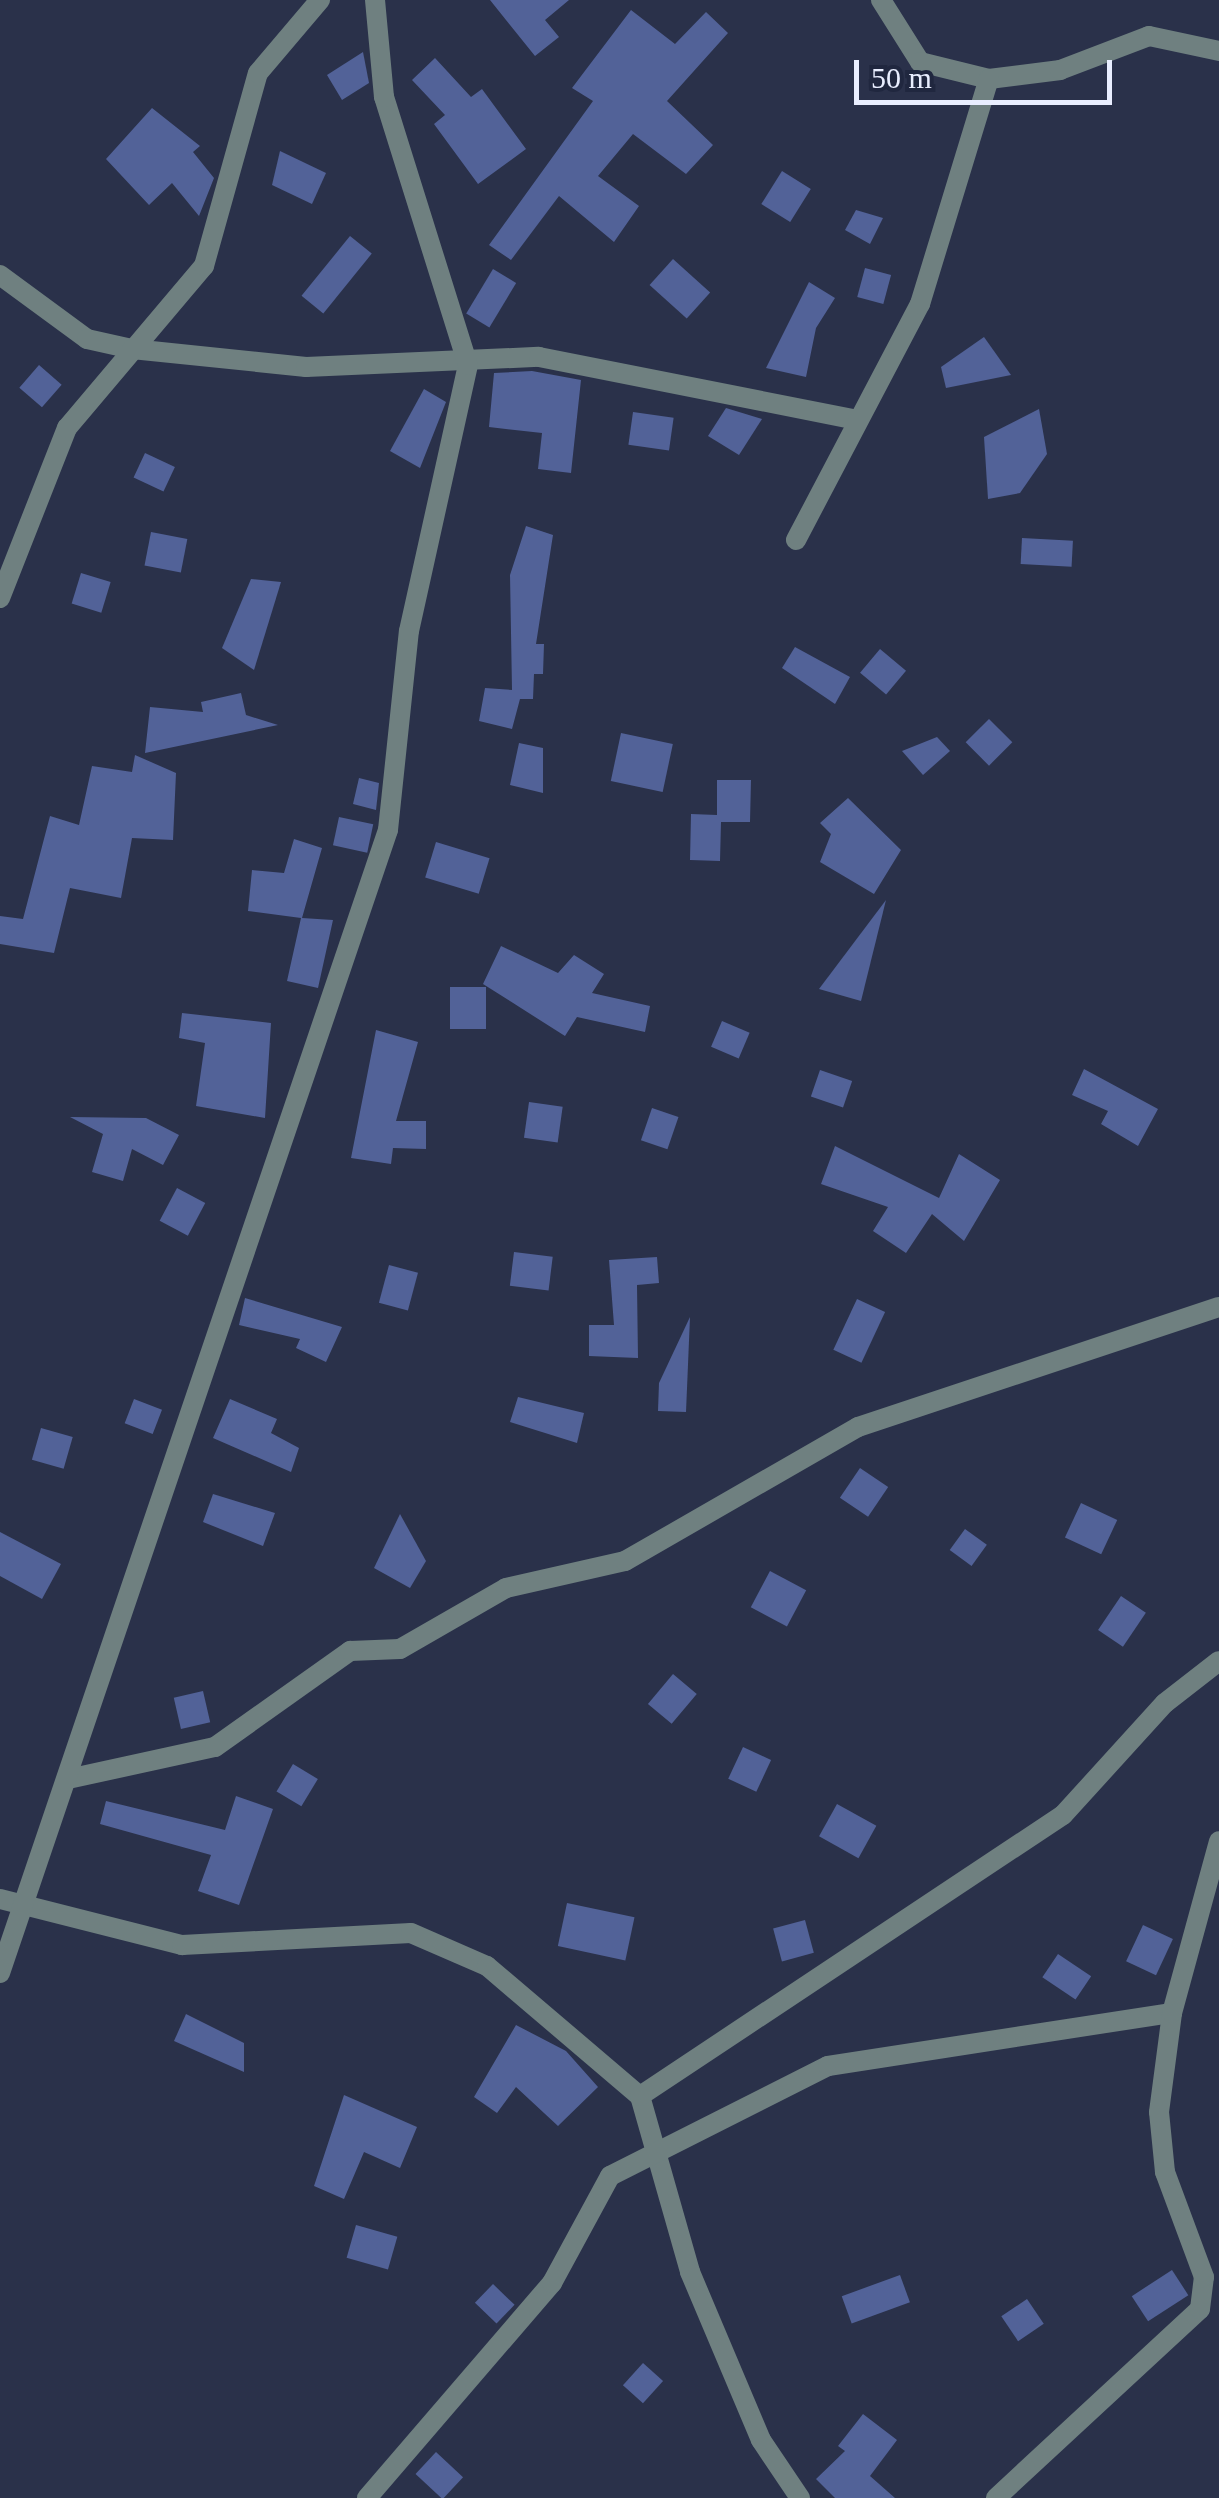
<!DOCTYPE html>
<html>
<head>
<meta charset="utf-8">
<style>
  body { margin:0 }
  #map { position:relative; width:1219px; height:2498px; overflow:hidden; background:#2a314a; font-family:Georgia,serif }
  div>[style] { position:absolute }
  .building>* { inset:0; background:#526298; transform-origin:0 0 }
  .minor>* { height:20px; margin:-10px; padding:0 10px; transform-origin:10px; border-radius:10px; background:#6f8080 }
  span { translate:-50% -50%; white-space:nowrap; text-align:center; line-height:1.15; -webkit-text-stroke:10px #20273f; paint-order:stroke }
  .scale { position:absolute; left:854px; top:60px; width:258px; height:45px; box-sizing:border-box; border:5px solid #e9eeff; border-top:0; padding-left:12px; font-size:30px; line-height:35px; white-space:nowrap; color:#e9eeff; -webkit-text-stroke:8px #20273f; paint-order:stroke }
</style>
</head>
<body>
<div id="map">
  <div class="building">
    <div style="clip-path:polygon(490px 0,569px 0,545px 20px,559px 37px,535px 56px)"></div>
    <div style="clip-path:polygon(631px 10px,675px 44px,706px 12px,728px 33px,667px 101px,713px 145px,686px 174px,633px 134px,598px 176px,639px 206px,614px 242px,559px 196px,511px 260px,489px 245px,593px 101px,572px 88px)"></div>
    <div style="clip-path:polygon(363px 52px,369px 83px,342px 100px,327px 75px)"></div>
    <div style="clip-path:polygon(435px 58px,471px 97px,482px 89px,526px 149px,478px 184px,434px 124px,445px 115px,412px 80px)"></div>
    <div style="clip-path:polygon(152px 108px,200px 146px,193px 152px,214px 178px,199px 216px,172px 183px,149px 205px,106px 159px)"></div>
    <div style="clip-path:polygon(280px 151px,326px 173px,312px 204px,272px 185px)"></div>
    <div style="left:782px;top:171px;width:34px;height:39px;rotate:32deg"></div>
    <div style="clip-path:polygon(856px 210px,883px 218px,870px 244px,845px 230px)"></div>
    <div style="left:350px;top:236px;width:28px;height:77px;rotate:39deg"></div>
    <div style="left:673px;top:259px;width:50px;height:35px;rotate:42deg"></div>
    <div style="left:865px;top:268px;width:27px;height:30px;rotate:15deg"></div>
    <div style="left:493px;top:269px;width:27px;height:52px;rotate:31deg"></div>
    <div style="clip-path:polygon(809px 282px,835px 298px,816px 328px,806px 377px,766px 368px)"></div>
    <div style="clip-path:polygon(984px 337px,1011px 375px,946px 388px,941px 367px)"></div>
    <div style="left:39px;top:365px;width:30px;height:30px;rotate:41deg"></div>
    <div style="clip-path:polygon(532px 371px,581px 380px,571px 473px,538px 469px,542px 433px,489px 427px,494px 373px)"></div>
    <div style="clip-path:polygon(424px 389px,446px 402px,420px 468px,390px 451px)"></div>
    <div style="clip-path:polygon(726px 408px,762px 419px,739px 455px,708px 436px)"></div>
    <div style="clip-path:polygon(1039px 409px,1047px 454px,1020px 493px,988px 499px,984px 437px)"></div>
    <div style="left:633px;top:412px;width:41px;height:33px;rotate:8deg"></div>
    <div style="left:145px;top:453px;width:33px;height:27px;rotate:25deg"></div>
    <div style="clip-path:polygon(526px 526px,553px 535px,536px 644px,544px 644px,543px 674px,534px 674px,533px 699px,520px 699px,512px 729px,479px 721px,485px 688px,512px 690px,510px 575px)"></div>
    <div style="left:151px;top:532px;width:37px;height:34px;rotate:11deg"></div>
    <div style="left:1022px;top:538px;width:51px;height:26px;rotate:3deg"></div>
    <div style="left:81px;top:573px;width:31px;height:32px;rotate:17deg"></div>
    <div style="clip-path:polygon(251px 579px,281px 582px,254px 670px,222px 648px)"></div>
    <div style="clip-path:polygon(795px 647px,850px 677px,835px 704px,782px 668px)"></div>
    <div style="left:880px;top:649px;width:34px;height:31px;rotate:40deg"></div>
    <div style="clip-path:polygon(241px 693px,246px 715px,278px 725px,145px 753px,150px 707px,203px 712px,201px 702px)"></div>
    <div style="left:989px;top:719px;width:33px;height:33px;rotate:45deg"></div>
    <div style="left:621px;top:733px;width:53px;height:49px;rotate:12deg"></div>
    <div style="clip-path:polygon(937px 737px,950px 751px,923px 775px,902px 751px)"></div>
    <div style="clip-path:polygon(519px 743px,543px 748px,543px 793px,510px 785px)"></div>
    <div style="clip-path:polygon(135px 755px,176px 773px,173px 840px,132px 838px,121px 898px,70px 888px,54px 953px,0 944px,0 916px,23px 919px,50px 816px,79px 825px,92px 766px,132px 772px)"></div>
    <div style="clip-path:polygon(359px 778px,379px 783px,376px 810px,353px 804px)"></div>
    <div style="clip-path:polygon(717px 780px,751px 780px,750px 822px,721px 822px,720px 861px,690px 860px,691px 814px,717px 815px)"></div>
    <div style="clip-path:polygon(848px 798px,901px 850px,874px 894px,820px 862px,831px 834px,820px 823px)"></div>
    <div style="left:339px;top:817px;width:35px;height:29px;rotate:12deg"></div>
    <div style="clip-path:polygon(294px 839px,322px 848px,302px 918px,333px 920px,318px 988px,287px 981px,301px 918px,248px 911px,252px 870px,284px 873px)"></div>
    <div style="left:436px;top:842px;width:56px;height:37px;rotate:17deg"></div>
    <div style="clip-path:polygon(886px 900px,861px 1001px,819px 989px)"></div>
    <div style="clip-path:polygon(501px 946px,558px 973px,574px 955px,604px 974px,592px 993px,650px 1006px,645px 1032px,577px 1017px,565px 1036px,483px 984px)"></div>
    <div style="left:450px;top:987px;width:36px;height:42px"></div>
    <div style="clip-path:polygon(182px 1013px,271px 1023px,265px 1118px,196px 1106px,205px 1043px,179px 1038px)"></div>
    <div style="left:722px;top:1021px;width:30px;height:28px;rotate:23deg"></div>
    <div style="clip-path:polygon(376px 1030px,418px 1042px,396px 1121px,426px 1121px,426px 1149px,393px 1148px,391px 1164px,351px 1158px)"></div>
    <div style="clip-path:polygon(1084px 1069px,1158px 1109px,1138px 1146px,1101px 1124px,1108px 1111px,1072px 1095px)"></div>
    <div style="left:820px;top:1070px;width:34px;height:28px;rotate:19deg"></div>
    <div style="left:529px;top:1102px;width:34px;height:36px;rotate:8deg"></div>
    <div style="left:652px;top:1108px;width:28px;height:34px;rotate:19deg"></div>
    <div style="clip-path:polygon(70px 1117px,146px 1118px,179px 1135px,163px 1165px,132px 1149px,123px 1181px,92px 1172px,103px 1134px)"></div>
    <div style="clip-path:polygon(835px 1146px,939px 1198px,959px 1154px,1000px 1180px,964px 1241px,932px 1214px,906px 1253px,873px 1231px,888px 1207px,821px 1184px)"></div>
    <div style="left:177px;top:1188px;width:32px;height:37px;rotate:28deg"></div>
    <div style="left:514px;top:1252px;width:39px;height:34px;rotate:7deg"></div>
    <div style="clip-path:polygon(657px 1257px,659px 1283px,637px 1285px,638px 1358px,589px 1356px,589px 1325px,614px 1325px,609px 1260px)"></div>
    <div style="left:389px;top:1265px;width:30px;height:39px;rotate:15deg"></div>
    <div style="clip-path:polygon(245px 1298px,342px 1327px,326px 1362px,296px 1348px,300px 1339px,239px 1325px)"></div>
    <div style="left:857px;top:1299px;width:31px;height:56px;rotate:25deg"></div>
    <div style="clip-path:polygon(690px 1317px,686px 1412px,658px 1411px,659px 1383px)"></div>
    <div style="clip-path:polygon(518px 1397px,584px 1413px,577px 1443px,510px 1422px)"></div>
    <div style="left:134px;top:1399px;width:30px;height:26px;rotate:21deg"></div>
    <div style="clip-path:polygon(230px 1399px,277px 1419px,271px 1433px,299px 1448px,291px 1472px,213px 1438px)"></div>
    <div style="left:41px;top:1428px;width:33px;height:33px;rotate:16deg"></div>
    <div style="left:860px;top:1468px;width:34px;height:36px;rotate:34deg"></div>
    <div style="clip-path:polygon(213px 1494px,275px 1513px,263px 1546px,203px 1522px)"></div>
    <div style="left:1081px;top:1503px;width:40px;height:38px;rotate:25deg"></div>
    <div style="clip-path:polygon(400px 1514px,426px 1561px,410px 1588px,374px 1568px)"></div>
    <div style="left:965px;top:1529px;width:27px;height:26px;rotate:36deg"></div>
    <div style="clip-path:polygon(0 1532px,61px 1564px,42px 1599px,0 1576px)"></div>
    <div style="left:770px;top:1571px;width:41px;height:41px;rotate:28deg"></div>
    <div style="left:1121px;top:1596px;width:30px;height:41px;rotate:34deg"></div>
    <div style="left:673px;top:1674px;width:31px;height:39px;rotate:40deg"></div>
    <div style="left:203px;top:1691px;width:32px;height:30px;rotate:77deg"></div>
    <div style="left:743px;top:1747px;width:31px;height:35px;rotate:25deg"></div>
    <div style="left:293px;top:1764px;width:29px;height:32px;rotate:31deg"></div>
    <div style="clip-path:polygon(236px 1796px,273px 1809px,239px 1905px,198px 1891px,211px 1855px,100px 1824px,106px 1801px,225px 1830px)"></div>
    <div style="left:837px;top:1804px;width:45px;height:37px;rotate:29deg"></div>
    <div style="left:567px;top:1903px;width:69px;height:44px;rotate:12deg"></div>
    <div style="left:805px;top:1920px;width:34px;height:33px;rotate:75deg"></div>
    <div style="left:1143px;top:1925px;width:33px;height:40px;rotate:25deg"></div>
    <div style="left:1058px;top:1954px;width:40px;height:28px;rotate:34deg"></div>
    <div style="clip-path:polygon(186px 2014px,244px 2043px,244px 2072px,174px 2041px)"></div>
    <div style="clip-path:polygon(516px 2025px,566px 2051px,598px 2087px,558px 2126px,516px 2087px,497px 2113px,474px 2097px)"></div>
    <div style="clip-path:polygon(344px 2095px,417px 2127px,400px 2168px,364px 2152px,344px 2199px,314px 2186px)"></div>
    <div style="left:356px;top:2225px;width:43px;height:34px;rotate:16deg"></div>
    <div style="left:1172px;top:2270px;width:30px;height:48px;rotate:57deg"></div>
    <div style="left:900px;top:2275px;width:29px;height:62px;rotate:70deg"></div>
    <div style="left:493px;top:2284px;width:30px;height:26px;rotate:44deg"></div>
    <div style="left:1027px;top:2299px;width:30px;height:31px;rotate:56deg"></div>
    <div style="left:643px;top:2363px;width:27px;height:30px;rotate:42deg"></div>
    <div style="clip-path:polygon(863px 2414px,897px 2440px,870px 2476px,895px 2498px,835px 2498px,816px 2479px,845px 2451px,838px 2446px)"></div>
    <div style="left:436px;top:2452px;width:37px;height:30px;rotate:43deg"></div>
  </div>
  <div class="minor">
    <div style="left:881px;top:0;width:73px;rotate:57.8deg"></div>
    <div style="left:920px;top:62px;width:71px;rotate:13.8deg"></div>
    <div style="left:989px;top:79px;width:72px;rotate:-7.2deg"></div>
    <div style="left:1060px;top:70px;width:95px;rotate:-20.9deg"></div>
    <div style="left:1149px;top:36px;width:72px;rotate:12.1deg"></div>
    <div style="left:0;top:275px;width:108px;rotate:36.3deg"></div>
    <div style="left:87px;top:339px;width:46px;rotate:12.5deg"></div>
    <div style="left:132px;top:349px;width:175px;rotate:5.9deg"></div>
    <div style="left:306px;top:367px;width:233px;rotate:-2.5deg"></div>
    <div style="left:539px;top:357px;width:320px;rotate:11.2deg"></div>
    <div style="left:796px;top:540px;width:267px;rotate:-62.3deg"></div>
    <div style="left:920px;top:304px;width:235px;rotate:-73deg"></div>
    <div style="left:0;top:598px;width:183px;rotate:-68.5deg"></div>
    <div style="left:67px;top:428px;width:212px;rotate:-49.8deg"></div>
    <div style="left:204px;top:266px;width:200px;rotate:-74.4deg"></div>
    <div style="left:258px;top:73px;width:96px;rotate:-49.7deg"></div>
    <div style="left:68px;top:1779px;width:150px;rotate:-12.3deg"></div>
    <div style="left:215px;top:1747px;width:166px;rotate:-35.4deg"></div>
    <div style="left:350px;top:1651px;width:50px;rotate:-2.3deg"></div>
    <div style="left:400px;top:1649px;width:122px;rotate:-29.9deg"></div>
    <div style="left:506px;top:1588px;width:122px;rotate:-12.8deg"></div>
    <div style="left:625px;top:1561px;width:269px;rotate:-29.9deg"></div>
    <div style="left:858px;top:1427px;width:380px;rotate:-18.4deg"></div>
    <div style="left:0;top:1899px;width:188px;rotate:14.2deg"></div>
    <div style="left:182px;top:1945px;width:229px;rotate:-3deg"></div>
    <div style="left:411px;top:1933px;width:83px;rotate:23.5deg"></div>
    <div style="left:487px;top:1966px;width:201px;rotate:40.4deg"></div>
    <div style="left:640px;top:2096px;width:183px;rotate:74.1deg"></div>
    <div style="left:690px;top:2272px;width:182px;rotate:67.1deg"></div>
    <div style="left:761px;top:2440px;width:70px;rotate:56.1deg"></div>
    <div style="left:0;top:1973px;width:1207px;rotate:-71.25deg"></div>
    <div style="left:388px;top:830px;width:200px;rotate:-84deg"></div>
    <div style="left:409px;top:631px;width:272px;rotate:-77.5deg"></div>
    <div style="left:468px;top:365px;width:281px;rotate:-107.4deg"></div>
    <div style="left:384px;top:97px;width:97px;rotate:-95.3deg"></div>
    <div style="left:640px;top:2096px;width:508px;rotate:-33.6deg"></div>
    <div style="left:1063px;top:1815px;width:151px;rotate:-47.7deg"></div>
    <div style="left:1165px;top:1703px;width:68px;rotate:-37.9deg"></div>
    <div style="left:367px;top:2498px;width:284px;rotate:-49.3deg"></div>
    <div style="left:552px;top:2283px;width:122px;rotate:-61.5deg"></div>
    <div style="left:610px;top:2176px;width:244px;rotate:-26.8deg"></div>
    <div style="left:828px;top:2066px;width:348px;rotate:-8.8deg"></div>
    <div style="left:996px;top:2498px;width:278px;rotate:-42.8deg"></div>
    <div style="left:1200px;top:2309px;width:32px;rotate:-83deg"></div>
    <div style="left:1204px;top:2277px;width:112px;rotate:-110.4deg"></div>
    <div style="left:1165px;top:2172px;width:60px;rotate:-95.7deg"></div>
    <div style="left:1159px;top:2112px;width:100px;rotate:-82.5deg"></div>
    <div style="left:1172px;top:2013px;width:178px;rotate:-74.7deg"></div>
  </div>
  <div class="scale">50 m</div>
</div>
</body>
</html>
